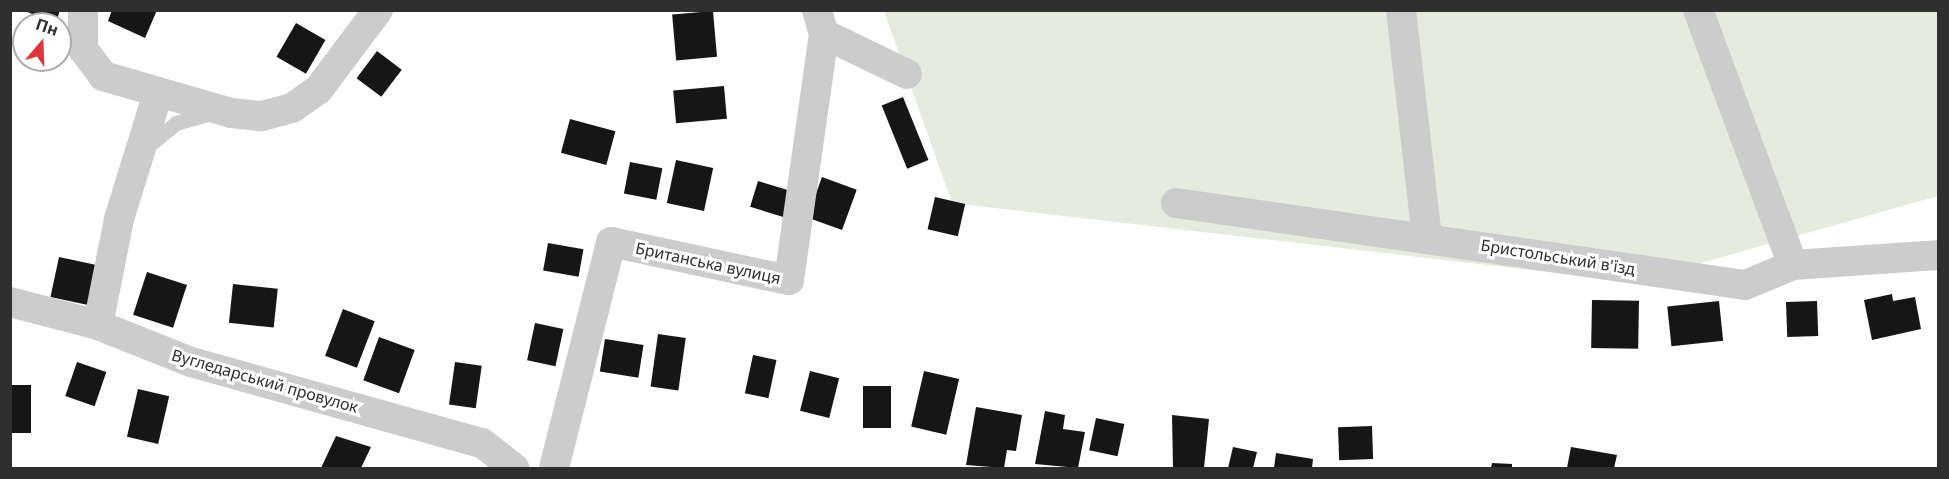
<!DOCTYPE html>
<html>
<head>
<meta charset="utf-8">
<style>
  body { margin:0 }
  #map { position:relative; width:1949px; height:479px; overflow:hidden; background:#fff; font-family:"Noto Sans",sans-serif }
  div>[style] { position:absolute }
  .green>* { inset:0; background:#e5ecdd }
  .building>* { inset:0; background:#161616; transform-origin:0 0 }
  .service>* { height:15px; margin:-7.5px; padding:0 7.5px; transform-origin:7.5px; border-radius:7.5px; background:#ccc }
  .minor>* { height:30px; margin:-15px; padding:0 15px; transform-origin:15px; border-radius:15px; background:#ccc }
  span { translate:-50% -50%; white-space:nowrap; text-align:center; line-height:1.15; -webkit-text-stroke:6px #fff; paint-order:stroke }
  .street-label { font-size:16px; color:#2f2f2f }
  .frame { position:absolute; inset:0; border:12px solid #2f2f2f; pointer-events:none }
  .north { position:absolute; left:12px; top:12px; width:60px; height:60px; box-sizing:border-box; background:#fff; border:2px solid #acacac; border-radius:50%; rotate:19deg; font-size:16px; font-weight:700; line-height:24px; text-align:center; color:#2f2f2f }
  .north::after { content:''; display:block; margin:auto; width:21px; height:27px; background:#e4333c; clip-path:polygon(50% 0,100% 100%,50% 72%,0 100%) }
</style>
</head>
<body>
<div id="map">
  <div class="green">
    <div style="clip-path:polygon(884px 11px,1938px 11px,1938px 196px,1634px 282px,952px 203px)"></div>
  </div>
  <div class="building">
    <div style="clip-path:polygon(22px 10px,60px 10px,56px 23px)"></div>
    <div style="clip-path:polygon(112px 10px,157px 10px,145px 38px,108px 21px)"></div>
    <div style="left:713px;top:11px;width:46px;height:41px;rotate:85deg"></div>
    <div style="left:296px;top:23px;width:34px;height:39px;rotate:30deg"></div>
    <div style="left:377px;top:51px;width:31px;height:34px;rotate:37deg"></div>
    <div style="left:724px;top:86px;width:33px;height:51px;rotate:85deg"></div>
    <div style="left:903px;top:97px;width:68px;height:23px;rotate:68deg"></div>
    <div style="left:570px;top:119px;width:47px;height:35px;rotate:15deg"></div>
    <div style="left:676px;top:160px;width:38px;height:44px;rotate:12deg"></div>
    <div style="left:630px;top:162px;width:33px;height:32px;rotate:11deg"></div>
    <div style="left:822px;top:177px;width:37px;height:43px;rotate:20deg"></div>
    <div style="left:758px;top:181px;width:38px;height:27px;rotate:17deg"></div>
    <div style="left:935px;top:197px;width:31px;height:33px;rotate:13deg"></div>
    <div style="left:548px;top:243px;width:36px;height:28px;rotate:10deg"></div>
    <div style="left:59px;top:257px;width:42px;height:41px;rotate:12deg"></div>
    <div style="left:147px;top:272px;width:42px;height:45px;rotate:18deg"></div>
    <div style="left:233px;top:284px;width:45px;height:39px;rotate:6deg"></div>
    <div style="clip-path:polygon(1892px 294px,1893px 301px,1915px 297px,1921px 329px,1872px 340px,1864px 300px)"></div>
    <div style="left:1592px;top:300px;width:47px;height:48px;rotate:1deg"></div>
    <div style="left:1719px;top:301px;width:40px;height:52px;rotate:84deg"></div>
    <div style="left:1817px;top:301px;width:35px;height:31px;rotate:88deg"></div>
    <div style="left:343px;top:309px;width:34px;height:50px;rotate:21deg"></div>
    <div style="left:535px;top:323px;width:29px;height:38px;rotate:12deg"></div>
    <div style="left:658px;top:334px;width:28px;height:53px;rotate:8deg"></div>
    <div style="left:379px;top:337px;width:38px;height:46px;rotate:20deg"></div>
    <div style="left:605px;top:339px;width:39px;height:33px;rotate:9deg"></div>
    <div style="left:753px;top:355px;width:24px;height:39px;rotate:12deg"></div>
    <div style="left:77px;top:362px;width:31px;height:36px;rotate:19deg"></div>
    <div style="left:455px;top:362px;width:27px;height:43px;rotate:8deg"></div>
    <div style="left:810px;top:371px;width:30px;height:41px;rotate:14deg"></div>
    <div style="left:924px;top:371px;width:36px;height:57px;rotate:13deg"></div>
    <div style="left:10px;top:385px;width:21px;height:48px"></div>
    <div style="left:863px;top:386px;width:28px;height:42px"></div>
    <div style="left:138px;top:389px;width:32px;height:49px;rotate:13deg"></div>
    <div style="clip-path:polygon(976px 407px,1022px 415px,1016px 451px,1007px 450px,1004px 468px,966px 465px)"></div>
    <div style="clip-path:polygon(1045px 411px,1065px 415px,1063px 429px,1085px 432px,1078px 468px,1035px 464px)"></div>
    <div style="clip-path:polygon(1172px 415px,1209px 419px,1204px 468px,1173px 468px)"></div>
    <div style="left:1096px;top:418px;width:29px;height:33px;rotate:12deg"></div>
    <div style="left:1372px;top:426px;width:33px;height:34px;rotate:88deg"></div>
    <div style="clip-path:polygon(336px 436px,371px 447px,361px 468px,321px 468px)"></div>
    <div style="clip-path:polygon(1233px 447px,1257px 452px,1253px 468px,1228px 468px)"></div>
    <div style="clip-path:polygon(1571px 447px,1617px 455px,1614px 468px,1567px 468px)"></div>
    <div style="clip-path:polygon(1276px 453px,1313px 459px,1312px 468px,1274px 468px)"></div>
    <div style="clip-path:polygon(1492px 463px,1512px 464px,1512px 468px,1491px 468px)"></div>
  </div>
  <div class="service">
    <div style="left:149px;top:145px;width:35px;rotate:-39deg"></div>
    <div style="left:176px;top:123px;width:36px;rotate:-16deg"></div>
  </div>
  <div class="minor">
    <div style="left:83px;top:10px;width:39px;rotate:90deg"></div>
    <div style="left:83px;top:49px;width:34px;rotate:53deg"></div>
    <div style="left:103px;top:76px;width:133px;rotate:16.1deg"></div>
    <div style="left:231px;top:113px;width:31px;rotate:6deg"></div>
    <div style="left:262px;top:116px;width:31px;rotate:-15deg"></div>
    <div style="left:292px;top:108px;width:32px;rotate:-35deg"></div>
    <div style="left:318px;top:90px;width:100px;rotate:-53.1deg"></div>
    <div style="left:817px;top:10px;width:25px;rotate:74deg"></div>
    <div style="left:824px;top:34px;width:92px;rotate:25.7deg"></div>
    <div style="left:1401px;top:10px;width:228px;rotate:83.5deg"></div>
    <div style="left:1698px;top:10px;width:272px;rotate:69.6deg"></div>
    <div style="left:1176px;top:203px;width:575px;rotate:8.2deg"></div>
    <div style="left:1745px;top:285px;width:52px;rotate:-22.6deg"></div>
    <div style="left:1793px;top:265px;width:145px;rotate:-3.9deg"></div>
    <div style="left:10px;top:302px;width:91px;rotate:14.6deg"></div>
    <div style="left:98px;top:325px;width:100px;rotate:21.7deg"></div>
    <div style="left:191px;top:362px;width:302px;rotate:15.6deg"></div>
    <div style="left:482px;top:443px;width:41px;rotate:38deg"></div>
    <div style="left:98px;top:325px;width:108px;rotate:-78.8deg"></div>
    <div style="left:119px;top:219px;width:132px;rotate:-72.8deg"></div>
    <div style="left:554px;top:468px;width:233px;rotate:-75.8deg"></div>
    <div style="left:611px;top:242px;width:182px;rotate:12.1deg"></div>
    <div style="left:789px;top:280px;width:248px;rotate:-81.9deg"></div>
  </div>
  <div class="street-label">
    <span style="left:1558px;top:257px;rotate:9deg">Бристольський в'їзд</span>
    <span style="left:708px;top:263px;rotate:12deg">Британська вулиця</span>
    <span style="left:265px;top:381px;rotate:16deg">Вугледарський провулок</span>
  </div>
  <div class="frame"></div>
  <div class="north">Пн</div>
</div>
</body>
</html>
